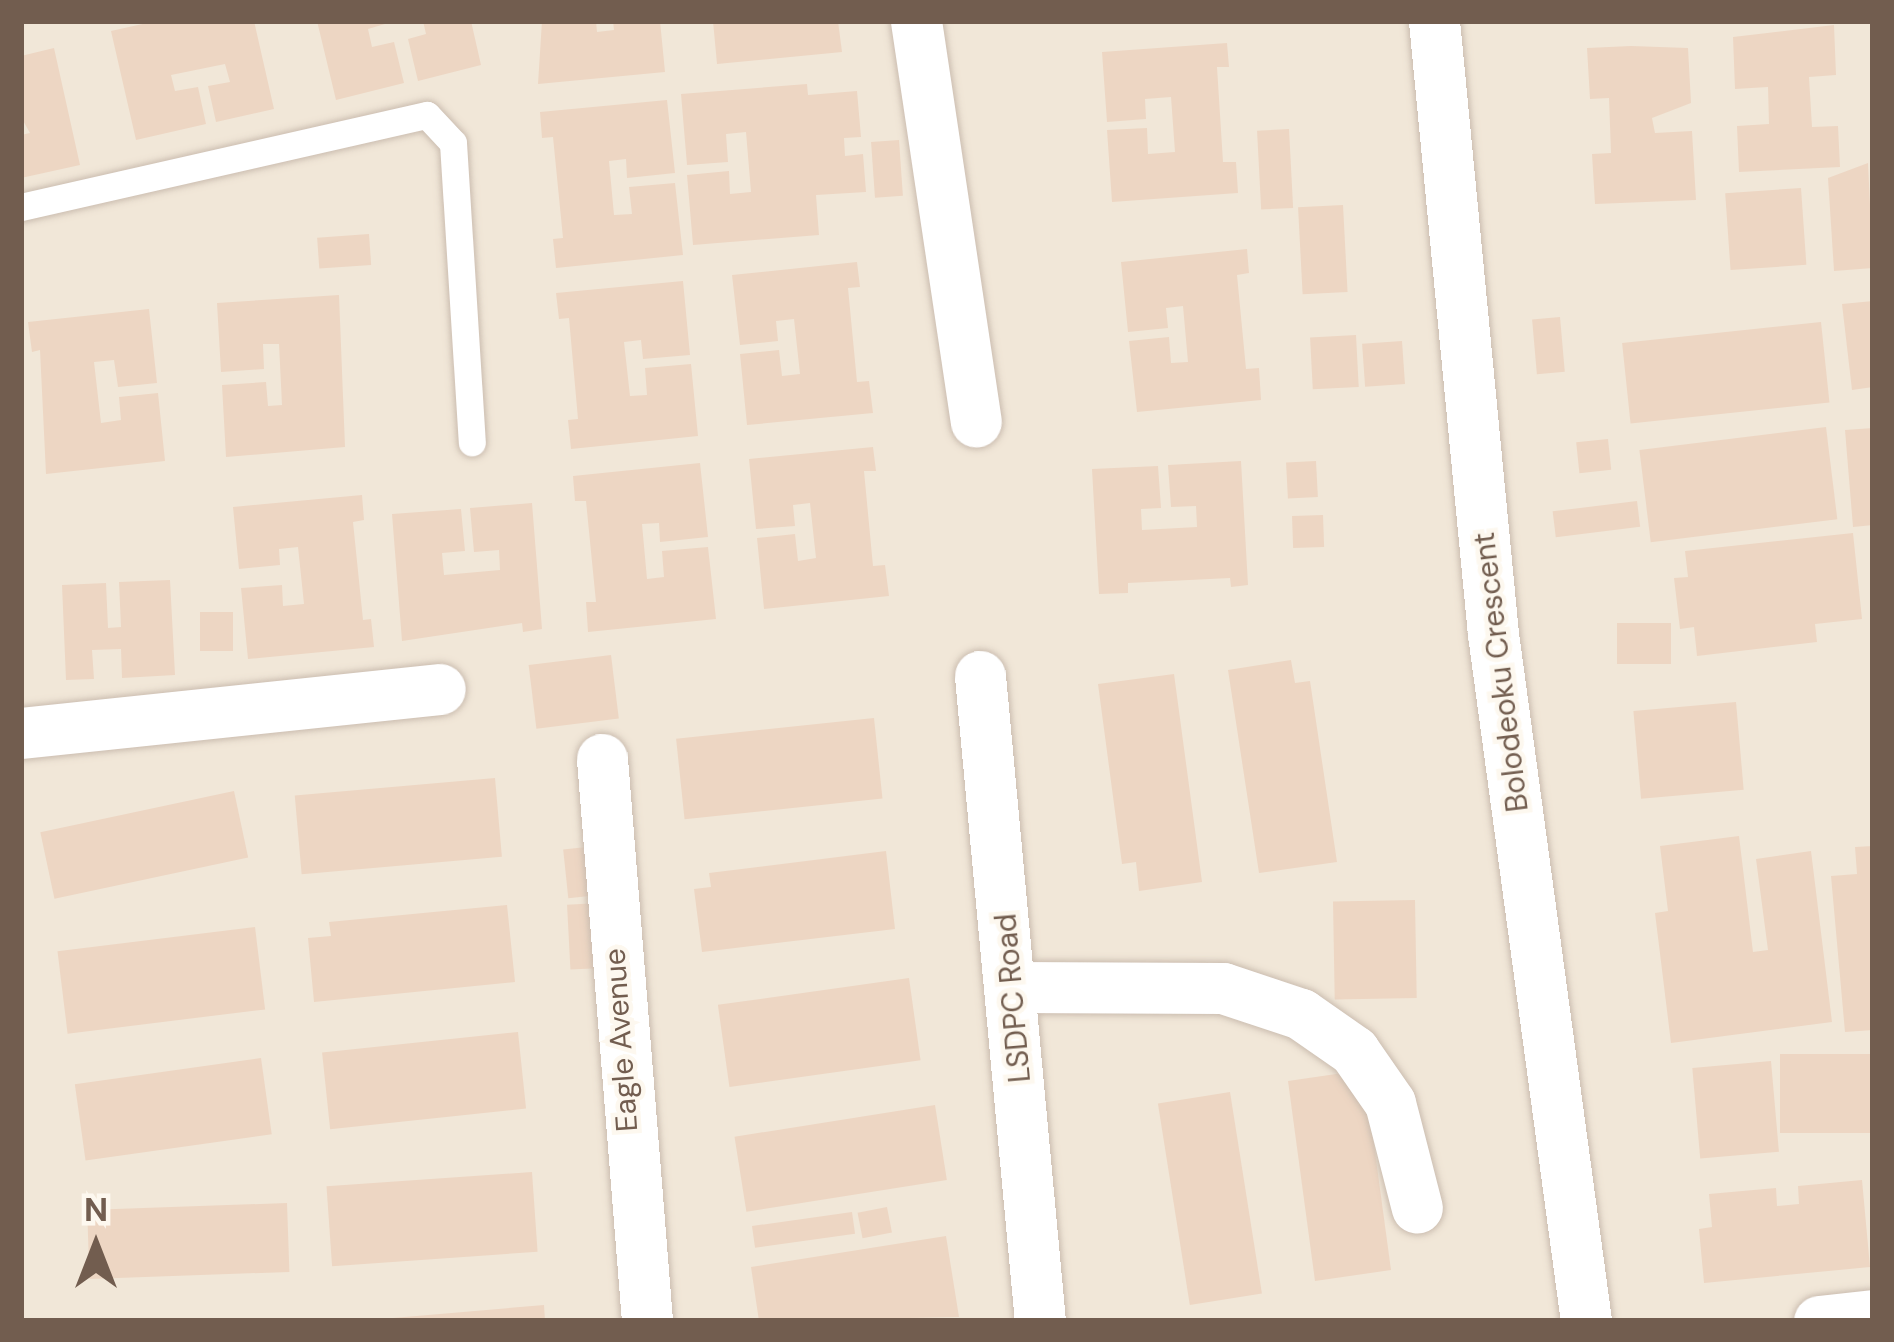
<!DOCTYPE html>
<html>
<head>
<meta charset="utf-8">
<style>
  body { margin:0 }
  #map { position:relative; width:1894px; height:1342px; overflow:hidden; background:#faf4e9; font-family:"DM Sans",sans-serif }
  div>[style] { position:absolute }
  .residential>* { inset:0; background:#f1e7d8; transform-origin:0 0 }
  .building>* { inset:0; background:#edd6c3; transform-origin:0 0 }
  .roads { filter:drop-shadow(0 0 3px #cbbdb0) drop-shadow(0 0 3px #cbbdb0) }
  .service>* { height:27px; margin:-13.5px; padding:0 13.5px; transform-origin:13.5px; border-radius:13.5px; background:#fff }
  .minor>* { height:51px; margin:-25.5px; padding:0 25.5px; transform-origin:25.5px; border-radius:25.5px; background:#fff }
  span { translate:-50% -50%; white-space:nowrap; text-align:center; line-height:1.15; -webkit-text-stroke:9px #fdf8ef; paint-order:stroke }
  .street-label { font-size:30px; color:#725d4f }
  .frame { position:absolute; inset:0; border:24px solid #725d4f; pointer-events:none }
  .north { position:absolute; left:36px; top:1186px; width:120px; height:120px; -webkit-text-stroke:9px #fdf8ef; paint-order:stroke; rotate:0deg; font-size:33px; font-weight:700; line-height:48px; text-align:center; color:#725d4f }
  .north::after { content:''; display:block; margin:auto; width:42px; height:54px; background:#725d4f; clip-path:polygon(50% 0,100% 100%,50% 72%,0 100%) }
</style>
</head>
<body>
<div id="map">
  <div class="residential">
    <div style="left:21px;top:21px;width:1852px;height:1300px"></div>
  </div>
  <div class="building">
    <div style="clip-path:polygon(156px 21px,254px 21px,274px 109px,216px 122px,208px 86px,230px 82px,225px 64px,171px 75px,175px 91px,198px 87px,206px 124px,136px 140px,111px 31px)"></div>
    <div style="clip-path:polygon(317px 21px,395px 21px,368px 29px,372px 47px,394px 42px,404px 83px,336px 100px)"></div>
    <div style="clip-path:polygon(423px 21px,471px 21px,481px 65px,418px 81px,408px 39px,426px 34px)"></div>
    <div style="clip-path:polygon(542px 21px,596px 21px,597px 32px,614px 30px,613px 21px,660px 21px,665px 72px,538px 84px)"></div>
    <div style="clip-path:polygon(713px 21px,838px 21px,842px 52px,717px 64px)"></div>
    <div style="clip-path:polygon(1834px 25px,1836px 75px,1809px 77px,1812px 127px,1838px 126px,1840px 167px,1739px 172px,1737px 126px,1769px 124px,1768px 87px,1735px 89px,1733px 37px)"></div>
    <div style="clip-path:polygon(1227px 43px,1229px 67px,1217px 67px,1223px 162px,1236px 162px,1238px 193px,1112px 202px,1107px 130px,1147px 128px,1148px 154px,1175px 152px,1171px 97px,1145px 99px,1146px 119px,1107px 122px,1102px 52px)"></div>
    <div style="clip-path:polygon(1631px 46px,1688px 48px,1691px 103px,1652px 118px,1655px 133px,1692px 131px,1696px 200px,1595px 204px,1592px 154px,1611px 153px,1609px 98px,1590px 99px,1587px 48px)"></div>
    <div style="clip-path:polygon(54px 48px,80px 165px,21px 178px,21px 135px,30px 133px,21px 117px,21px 56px)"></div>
    <div style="clip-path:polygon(807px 84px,808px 95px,857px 91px,861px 137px,844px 138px,845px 156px,863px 154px,866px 192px,816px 195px,819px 235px,693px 245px,687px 175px,729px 171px,730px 194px,751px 192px,746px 132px,726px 134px,728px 162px,687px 165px,681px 94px)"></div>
    <div style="clip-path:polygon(667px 100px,675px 173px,627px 178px,626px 159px,609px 161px,614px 215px,632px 214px,629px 187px,675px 183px,683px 255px,556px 268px,553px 239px,563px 238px,553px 137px,542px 138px,540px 112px)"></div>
    <div style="left:1289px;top:129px;width:79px;height:32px;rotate:87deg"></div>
    <div style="left:899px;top:140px;width:56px;height:28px;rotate:86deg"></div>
    <div style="clip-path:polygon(1868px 163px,1873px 268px,1834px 271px,1828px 178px)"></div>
    <div style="left:1801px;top:188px;width:77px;height:76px;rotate:86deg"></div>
    <div style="left:1343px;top:205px;width:87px;height:45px;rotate:87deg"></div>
    <div style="left:369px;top:234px;width:31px;height:52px;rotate:86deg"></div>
    <div style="clip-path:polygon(1247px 249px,1249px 273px,1237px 275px,1246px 369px,1259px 368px,1261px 400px,1137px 412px,1129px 341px,1169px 337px,1171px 363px,1188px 362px,1183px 306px,1166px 308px,1168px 328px,1128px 332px,1121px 262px)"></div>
    <div style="clip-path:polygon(857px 262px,860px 287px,848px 288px,857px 382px,869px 381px,873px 413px,747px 425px,740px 354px,779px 350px,782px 376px,800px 374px,794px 319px,776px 321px,778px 341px,740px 345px,732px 275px)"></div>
    <div style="clip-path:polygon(683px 281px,690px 355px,643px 359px,641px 340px,624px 342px,630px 396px,647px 395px,645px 368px,691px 364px,698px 436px,571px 449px,568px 420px,578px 419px,569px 318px,559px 319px,556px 293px)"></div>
    <div style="clip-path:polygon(339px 295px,345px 447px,226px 457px,222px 385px,266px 382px,268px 406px,282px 405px,279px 344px,263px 344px,264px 369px,221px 372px,217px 303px)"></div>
    <div style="clip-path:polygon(1873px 301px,1873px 387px,1852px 390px,1842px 304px)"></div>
    <div style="clip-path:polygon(149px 309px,157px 383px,118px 387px,114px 360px,94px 362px,101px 423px,121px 420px,119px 397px,158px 393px,165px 461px,46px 474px,40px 350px,32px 352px,28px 322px)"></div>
    <div style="left:1560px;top:317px;width:55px;height:28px;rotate:85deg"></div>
    <div style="left:1821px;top:322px;width:81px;height:200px;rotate:84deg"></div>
    <div style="left:1356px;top:335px;width:52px;height:46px;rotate:87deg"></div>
    <div style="left:1402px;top:341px;width:43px;height:40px;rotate:86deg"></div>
    <div style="left:1826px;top:427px;width:93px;height:188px;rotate:83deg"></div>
    <div style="clip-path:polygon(1873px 428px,1873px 525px,1853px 527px,1845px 430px)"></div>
    <div style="left:1608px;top:439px;width:31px;height:32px;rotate:84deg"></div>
    <div style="clip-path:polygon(873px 447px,876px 471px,864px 471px,873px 566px,885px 565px,889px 596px,764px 609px,757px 538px,795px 534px,798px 561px,816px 558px,810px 503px,793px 505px,795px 526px,756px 529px,749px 459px)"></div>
    <div style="clip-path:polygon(1241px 461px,1248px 585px,1231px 587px,1230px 578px,1128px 583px,1128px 593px,1099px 594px,1092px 469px,1158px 466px,1161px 508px,1141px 509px,1142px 530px,1197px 527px,1196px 506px,1171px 507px,1168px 465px)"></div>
    <div style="left:1316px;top:461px;width:36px;height:30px;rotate:87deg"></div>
    <div style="clip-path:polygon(700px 463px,708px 537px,660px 542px,659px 523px,642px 524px,647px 579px,664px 577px,662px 551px,708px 547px,716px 619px,588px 632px,586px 602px,596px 602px,586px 501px,575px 501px,573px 476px)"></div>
    <div style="clip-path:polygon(362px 495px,364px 520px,353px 522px,363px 620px,371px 619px,374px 647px,248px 659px,241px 588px,282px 585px,283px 606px,304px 604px,298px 547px,279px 549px,280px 565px,239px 569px,233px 507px)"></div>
    <div style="left:1637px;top:501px;width:26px;height:85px;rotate:83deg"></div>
    <div style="clip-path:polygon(532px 503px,542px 629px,523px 632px,522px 623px,402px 641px,392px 514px,461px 509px,465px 551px,442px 553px,444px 575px,500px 570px,499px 550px,474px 552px,470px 508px)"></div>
    <div style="left:1323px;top:515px;width:32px;height:31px;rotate:88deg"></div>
    <div style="clip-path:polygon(1853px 533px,1862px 619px,1815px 624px,1817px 642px,1697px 656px,1694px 627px,1680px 629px,1674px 578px,1688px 577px,1685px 551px)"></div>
    <div style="clip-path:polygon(170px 580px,175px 675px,122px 678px,121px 649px,92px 650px,94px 679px,66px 680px,62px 585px,106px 583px,108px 628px,121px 627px,119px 582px)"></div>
    <div style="left:233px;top:612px;width:39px;height:33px;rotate:90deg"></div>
    <div style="left:1671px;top:623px;width:41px;height:54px;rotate:90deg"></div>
    <div style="left:611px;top:655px;width:64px;height:83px;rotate:83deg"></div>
    <div style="clip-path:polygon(1291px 660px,1295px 683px,1310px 681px,1337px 862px,1259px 873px,1228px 670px)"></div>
    <div style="clip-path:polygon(1174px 674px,1202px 882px,1139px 891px,1136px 862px,1122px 864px,1098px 684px)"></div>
    <div style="left:1736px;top:702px;width:88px;height:103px;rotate:85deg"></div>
    <div style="left:874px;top:718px;width:81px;height:199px;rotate:84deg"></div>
    <div style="left:495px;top:778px;width:79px;height:201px;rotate:85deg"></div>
    <div style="left:234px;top:791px;width:68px;height:198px;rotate:78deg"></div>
    <div style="clip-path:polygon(1739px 836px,1753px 952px,1768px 950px,1756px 859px,1811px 851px,1832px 1022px,1671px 1043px,1655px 913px,1668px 911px,1660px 846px)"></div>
    <div style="left:596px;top:846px;width:49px;height:33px;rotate:84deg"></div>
    <div style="clip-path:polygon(1873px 846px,1873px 1030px,1845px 1032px,1831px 876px,1857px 874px,1855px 847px)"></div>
    <div style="clip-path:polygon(886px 851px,895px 929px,702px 952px,694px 889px,711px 887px,709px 873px)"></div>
    <div style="left:1415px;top:900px;width:98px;height:82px;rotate:89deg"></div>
    <div style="left:599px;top:903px;width:65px;height:32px;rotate:87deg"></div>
    <div style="clip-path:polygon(507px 905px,515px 982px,314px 1002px,308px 938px,331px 936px,329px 922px)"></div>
    <div style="left:255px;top:927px;width:83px;height:199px;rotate:83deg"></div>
    <div style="left:909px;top:978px;width:83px;height:193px;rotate:82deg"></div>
    <div style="left:518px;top:1032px;width:77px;height:197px;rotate:84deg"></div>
    <div style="left:1873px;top:1054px;width:79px;height:93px;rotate:90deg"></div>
    <div style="left:261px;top:1058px;width:77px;height:188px;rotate:82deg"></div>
    <div style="left:1771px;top:1061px;width:91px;height:79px;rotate:85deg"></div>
    <div style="clip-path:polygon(1350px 1072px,1367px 1093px,1391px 1270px,1315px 1281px,1288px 1081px)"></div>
    <div style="left:1230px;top:1092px;width:204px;height:73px;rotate:81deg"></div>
    <div style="left:935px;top:1105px;width:76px;height:203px;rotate:81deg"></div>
    <div style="left:532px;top:1172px;width:80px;height:206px;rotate:86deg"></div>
    <div style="clip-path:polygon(1862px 1180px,1870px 1267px,1704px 1283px,1699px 1229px,1712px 1227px,1709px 1194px,1776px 1188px,1777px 1206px,1799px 1204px,1798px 1186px)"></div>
    <div style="left:287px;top:1203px;width:69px;height:200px;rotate:88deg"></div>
    <div style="left:887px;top:1207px;width:26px;height:30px;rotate:79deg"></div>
    <div style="left:852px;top:1212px;width:22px;height:101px;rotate:82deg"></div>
    <div style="clip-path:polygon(946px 1236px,959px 1317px,759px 1321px,751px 1267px)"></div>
    <div style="clip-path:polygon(544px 1305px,545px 1321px,393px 1321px,393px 1318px)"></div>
  </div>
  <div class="roads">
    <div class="service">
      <div style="left:21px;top:207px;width:416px;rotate:-12.8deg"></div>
      <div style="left:427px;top:115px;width:38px;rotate:47deg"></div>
      <div style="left:453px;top:143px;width:300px;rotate:86.4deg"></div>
    </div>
    <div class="minor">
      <div style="left:916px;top:21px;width:405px;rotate:81.5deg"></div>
      <div style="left:1434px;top:21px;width:616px;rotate:84.5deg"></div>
      <div style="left:1493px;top:634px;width:693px;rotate:82.29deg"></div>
      <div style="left:980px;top:676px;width:648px;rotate:84.69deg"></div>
      <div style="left:21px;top:733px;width:421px;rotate:-6deg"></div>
      <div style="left:602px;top:759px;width:564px;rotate:85.42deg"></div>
      <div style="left:1013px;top:987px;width:210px;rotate:0.3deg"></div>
      <div style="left:1223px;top:988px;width:82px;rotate:18.4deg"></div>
      <div style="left:1301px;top:1014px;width:65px;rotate:34.9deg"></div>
      <div style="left:1354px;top:1051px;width:63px;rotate:55.3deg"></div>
      <div style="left:1390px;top:1103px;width:108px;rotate:75.6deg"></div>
      <div style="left:1819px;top:1321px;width:54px;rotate:-6.3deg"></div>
    </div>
  </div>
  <div class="street-label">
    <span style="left:1501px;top:672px;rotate:-97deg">Bolodeoku Crescent</span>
    <span style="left:1013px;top:998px;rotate:-95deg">LSDPC Road</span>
    <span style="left:621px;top:1040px;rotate:-94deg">Eagle Avenue</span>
  </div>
  <div class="frame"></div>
  <div class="north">N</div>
</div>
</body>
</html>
